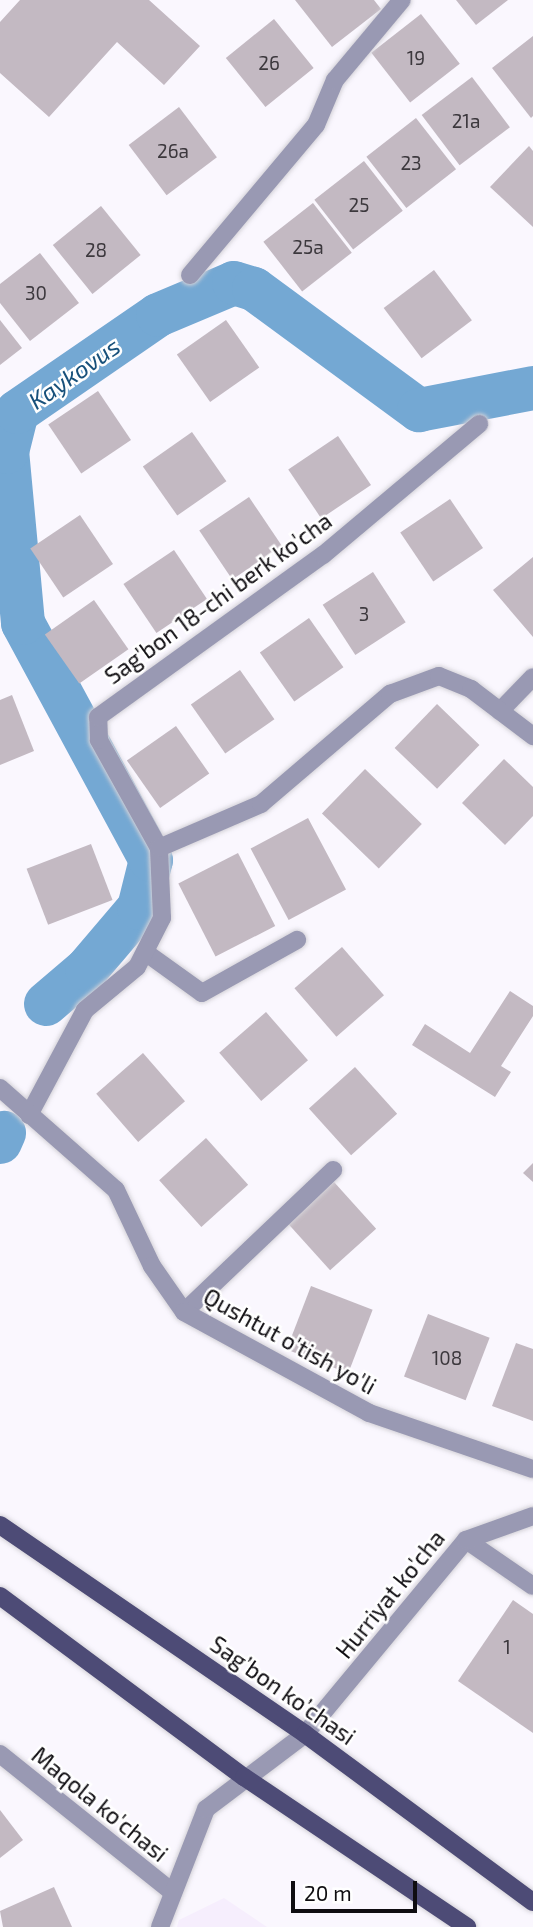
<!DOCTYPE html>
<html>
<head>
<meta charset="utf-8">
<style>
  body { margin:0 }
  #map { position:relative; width:533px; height:1927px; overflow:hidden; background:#faf7fe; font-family:"Exo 2",sans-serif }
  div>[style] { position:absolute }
  .built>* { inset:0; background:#f6eefd }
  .canal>* { height:44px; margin:-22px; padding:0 22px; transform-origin:22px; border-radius:22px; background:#74a8d3 }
  .building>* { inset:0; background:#c3b9c2; transform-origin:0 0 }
  .roads { filter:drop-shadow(0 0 2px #d4d2d8) drop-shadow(0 0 2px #d4d2d8) }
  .lane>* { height:18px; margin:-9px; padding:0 9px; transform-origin:9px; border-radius:9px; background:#9999b3 }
  .street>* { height:18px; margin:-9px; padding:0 9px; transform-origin:9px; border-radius:9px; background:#9999b3 }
  .primary>* { height:18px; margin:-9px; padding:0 9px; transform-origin:9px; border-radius:9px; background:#4d4b76 }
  span { translate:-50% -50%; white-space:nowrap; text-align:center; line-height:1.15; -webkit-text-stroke:5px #fff; paint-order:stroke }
  .number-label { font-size:19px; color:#3c383d }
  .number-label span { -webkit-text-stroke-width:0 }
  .street-label { font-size:23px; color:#0f0d11 }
  .water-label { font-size:24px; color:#18517b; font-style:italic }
  .scale { position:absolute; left:291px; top:1881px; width:126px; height:32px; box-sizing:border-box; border:4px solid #0f0d11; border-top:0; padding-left:9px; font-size:21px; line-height:24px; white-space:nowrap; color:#0f0d11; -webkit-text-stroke:5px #fff; paint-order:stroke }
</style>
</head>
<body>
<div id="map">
  <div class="built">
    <div style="clip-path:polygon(224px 1898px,267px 1927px,177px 1927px,179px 1920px)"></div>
  </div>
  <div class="canal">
    <div style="left:46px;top:1004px;width:54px;rotate:-40.5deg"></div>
    <div style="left:87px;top:969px;width:80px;rotate:-49.6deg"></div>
    <div style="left:139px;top:908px;width:49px;rotate:-76deg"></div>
    <div style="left:151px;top:860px;width:269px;rotate:-118.4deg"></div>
    <div style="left:23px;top:623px;width:172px;rotate:-95.3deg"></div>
    <div style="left:7px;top:452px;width:41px;rotate:-76deg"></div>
    <div style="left:17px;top:412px;width:171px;rotate:-34.5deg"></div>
    <div style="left:158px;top:315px;width:82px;rotate:-22.8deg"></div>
    <div style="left:234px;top:283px;width:21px;rotate:17deg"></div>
    <div style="left:254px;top:289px;width:205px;rotate:36.3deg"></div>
    <div style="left:419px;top:410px;width:116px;rotate:-10.9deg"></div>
    <div style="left:0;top:1142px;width:10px;rotate:-66deg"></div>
  </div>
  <div class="building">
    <div style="clip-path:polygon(20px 0,149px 0,200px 46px,164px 85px,117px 42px,49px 117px,0 73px,0 22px)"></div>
    <div style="clip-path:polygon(295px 0,374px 0,381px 9px,332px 47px)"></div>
    <div style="clip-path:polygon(456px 0,508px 0,476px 25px)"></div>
    <div style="left:421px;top:14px;width:63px;height:63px;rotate:52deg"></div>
    <div style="left:274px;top:19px;width:63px;height:62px;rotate:51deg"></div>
    <div style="clip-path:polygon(533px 36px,533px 116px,531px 118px,492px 68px)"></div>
    <div style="left:472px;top:77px;width:63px;height:63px;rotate:53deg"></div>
    <div style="left:179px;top:107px;width:63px;height:63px;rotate:53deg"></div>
    <div style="left:416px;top:118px;width:65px;height:63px;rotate:52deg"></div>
    <div style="clip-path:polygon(529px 146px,533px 151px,533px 227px,490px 187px)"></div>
    <div style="left:364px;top:161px;width:63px;height:63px;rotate:52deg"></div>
    <div style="left:313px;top:203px;width:63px;height:63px;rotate:52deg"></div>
    <div style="left:101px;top:206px;width:63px;height:62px;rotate:51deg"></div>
    <div style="clip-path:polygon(40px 253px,79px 303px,30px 341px,0 303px,0 284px)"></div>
    <div style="left:434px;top:270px;width:63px;height:63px;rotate:53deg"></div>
    <div style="clip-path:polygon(0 320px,22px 348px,0 365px)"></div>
    <div style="left:226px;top:320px;width:58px;height:60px;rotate:55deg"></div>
    <div style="left:98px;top:391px;width:59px;height:60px;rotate:56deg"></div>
    <div style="left:192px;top:432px;width:60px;height:60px;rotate:55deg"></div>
    <div style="left:338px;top:436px;width:59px;height:60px;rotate:56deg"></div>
    <div style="left:249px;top:497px;width:59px;height:60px;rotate:56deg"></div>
    <div style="left:450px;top:499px;width:59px;height:60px;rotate:56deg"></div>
    <div style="left:80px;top:515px;width:59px;height:60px;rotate:56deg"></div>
    <div style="left:174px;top:550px;width:59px;height:61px;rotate:56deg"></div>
    <div style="clip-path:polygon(533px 557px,533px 637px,493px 590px)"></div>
    <div style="left:373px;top:572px;width:60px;height:60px;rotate:57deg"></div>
    <div style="left:94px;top:600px;width:60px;height:60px;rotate:55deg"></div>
    <div style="left:309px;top:618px;width:60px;height:60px;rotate:55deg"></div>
    <div style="left:240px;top:670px;width:60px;height:60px;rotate:55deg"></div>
    <div style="clip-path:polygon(12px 695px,34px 751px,0 765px,0 700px)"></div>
    <div style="left:437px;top:704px;width:59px;height:61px;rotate:44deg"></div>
    <div style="left:176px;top:726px;width:58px;height:60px;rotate:55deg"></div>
    <div style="clip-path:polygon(504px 759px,533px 787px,533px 816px,505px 845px,462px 803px)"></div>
    <div style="left:365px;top:769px;width:79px;height:62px;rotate:44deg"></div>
    <div style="left:308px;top:818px;width:81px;height:65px;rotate:62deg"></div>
    <div style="left:91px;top:844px;width:60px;height:69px;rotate:69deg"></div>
    <div style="left:238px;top:853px;width:82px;height:67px;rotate:63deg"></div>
    <div style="left:342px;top:947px;width:64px;height:63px;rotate:49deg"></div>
    <div style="clip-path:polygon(510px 991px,533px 1006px,533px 1016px,501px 1066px,511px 1072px,495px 1097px,412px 1045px,425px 1024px,470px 1053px)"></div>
    <div style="left:266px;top:1012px;width:64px;height:62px;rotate:49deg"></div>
    <div style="left:143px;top:1053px;width:64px;height:62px;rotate:49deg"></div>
    <div style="left:355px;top:1067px;width:63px;height:62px;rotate:48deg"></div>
    <div style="left:206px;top:1138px;width:63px;height:63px;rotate:48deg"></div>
    <div style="clip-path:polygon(533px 1163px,533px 1182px,523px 1173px)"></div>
    <div style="left:334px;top:1182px;width:63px;height:62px;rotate:48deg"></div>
    <div style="left:311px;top:1286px;width:66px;height:68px;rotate:21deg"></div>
    <div style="left:428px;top:1314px;width:66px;height:67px;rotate:21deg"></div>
    <div style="clip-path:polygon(516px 1343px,533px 1349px,533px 1421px,492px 1406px)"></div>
    <div style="clip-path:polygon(513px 1600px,533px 1614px,533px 1733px,458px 1681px)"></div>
    <div style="clip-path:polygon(0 1810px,23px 1840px,0 1858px)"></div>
    <div style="clip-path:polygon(54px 1887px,72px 1927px,3px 1927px,0 1911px)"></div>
  </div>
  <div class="roads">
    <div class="lane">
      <div style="left:500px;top:711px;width:47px;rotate:-45.9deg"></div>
      <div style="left:145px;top:952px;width:70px;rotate:35.7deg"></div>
      <div style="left:202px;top:993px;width:109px;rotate:-29.2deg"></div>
      <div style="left:29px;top:1115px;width:119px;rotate:-61.9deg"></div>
      <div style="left:85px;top:1010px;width:67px;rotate:-39.6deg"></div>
      <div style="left:137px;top:967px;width:55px;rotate:-63deg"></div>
      <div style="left:162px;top:918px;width:70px;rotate:-92.5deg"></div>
      <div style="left:159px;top:848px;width:124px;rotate:-119.1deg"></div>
      <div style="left:99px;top:740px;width:23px;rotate:-92deg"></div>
      <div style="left:98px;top:717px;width:277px;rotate:-35.8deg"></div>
      <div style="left:323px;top:555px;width:204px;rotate:-40deg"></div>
      <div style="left:184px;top:1312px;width:206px;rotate:-43.6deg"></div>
      <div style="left:466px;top:1540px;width:81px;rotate:34.5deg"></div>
    </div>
    <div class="street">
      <div style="left:190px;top:275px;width:196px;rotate:-50deg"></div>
      <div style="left:316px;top:125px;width:49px;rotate:-67.1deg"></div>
      <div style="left:335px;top:80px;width:104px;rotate:-50.1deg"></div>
      <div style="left:159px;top:848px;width:111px;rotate:-23.3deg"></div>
      <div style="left:261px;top:804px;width:170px;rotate:-40.5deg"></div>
      <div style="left:390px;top:694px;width:52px;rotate:-20.2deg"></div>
      <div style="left:439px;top:676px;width:35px;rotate:22deg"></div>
      <div style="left:471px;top:689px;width:78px;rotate:37.2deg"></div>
      <div style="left:0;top:1088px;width:154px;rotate:41.3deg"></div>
      <div style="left:116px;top:1190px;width:84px;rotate:64.7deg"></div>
      <div style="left:152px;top:1266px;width:56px;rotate:55.2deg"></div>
      <div style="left:184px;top:1312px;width:211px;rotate:28.6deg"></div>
      <div style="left:369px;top:1413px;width:173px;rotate:18.9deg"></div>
      <div style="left:0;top:1754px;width:218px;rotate:38.7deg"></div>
      <div style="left:160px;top:1927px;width:127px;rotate:-68.7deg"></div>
      <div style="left:206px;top:1809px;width:124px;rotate:-37.1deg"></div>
      <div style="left:305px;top:1734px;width:252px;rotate:-50.3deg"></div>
      <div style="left:466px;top:1540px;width:71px;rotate:-19.7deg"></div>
    </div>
    <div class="primary">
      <div style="left:0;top:1525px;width:370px;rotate:34.4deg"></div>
      <div style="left:305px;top:1734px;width:283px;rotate:36.4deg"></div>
      <div style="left:0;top:1596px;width:304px;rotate:36.6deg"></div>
      <div style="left:244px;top:1777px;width:269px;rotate:33.9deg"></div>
    </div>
  </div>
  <div class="number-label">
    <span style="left:416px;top:58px">19</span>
    <span style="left:269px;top:63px">26</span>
    <span style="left:466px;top:121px">21a</span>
    <span style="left:173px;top:151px">26a</span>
    <span style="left:411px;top:163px">23</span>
    <span style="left:359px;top:205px">25</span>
    <span style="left:308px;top:247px">25a</span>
    <span style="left:96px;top:250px">28</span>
    <span style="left:36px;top:293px">30</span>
    <span style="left:364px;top:614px">3</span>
    <span style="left:447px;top:1358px">108</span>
    <span style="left:507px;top:1647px">1</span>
  </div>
  <div class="street-label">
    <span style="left:218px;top:598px;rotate:-36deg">Sag'bon 18-chi berk ko'cha</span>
    <span style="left:290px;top:1341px;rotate:29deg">Qushtut o'tish yo'li</span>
    <span style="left:390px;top:1594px;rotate:-51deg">Hurriyat ko'cha</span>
    <span style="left:283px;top:1690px;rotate:35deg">Sag’bon ko’chasi</span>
    <span style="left:100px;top:1804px;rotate:39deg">Maqola ko'chasi</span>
  </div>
  <div class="water-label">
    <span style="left:74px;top:373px;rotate:-35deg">Kaykovus</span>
  </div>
  <div class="scale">20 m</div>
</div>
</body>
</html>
